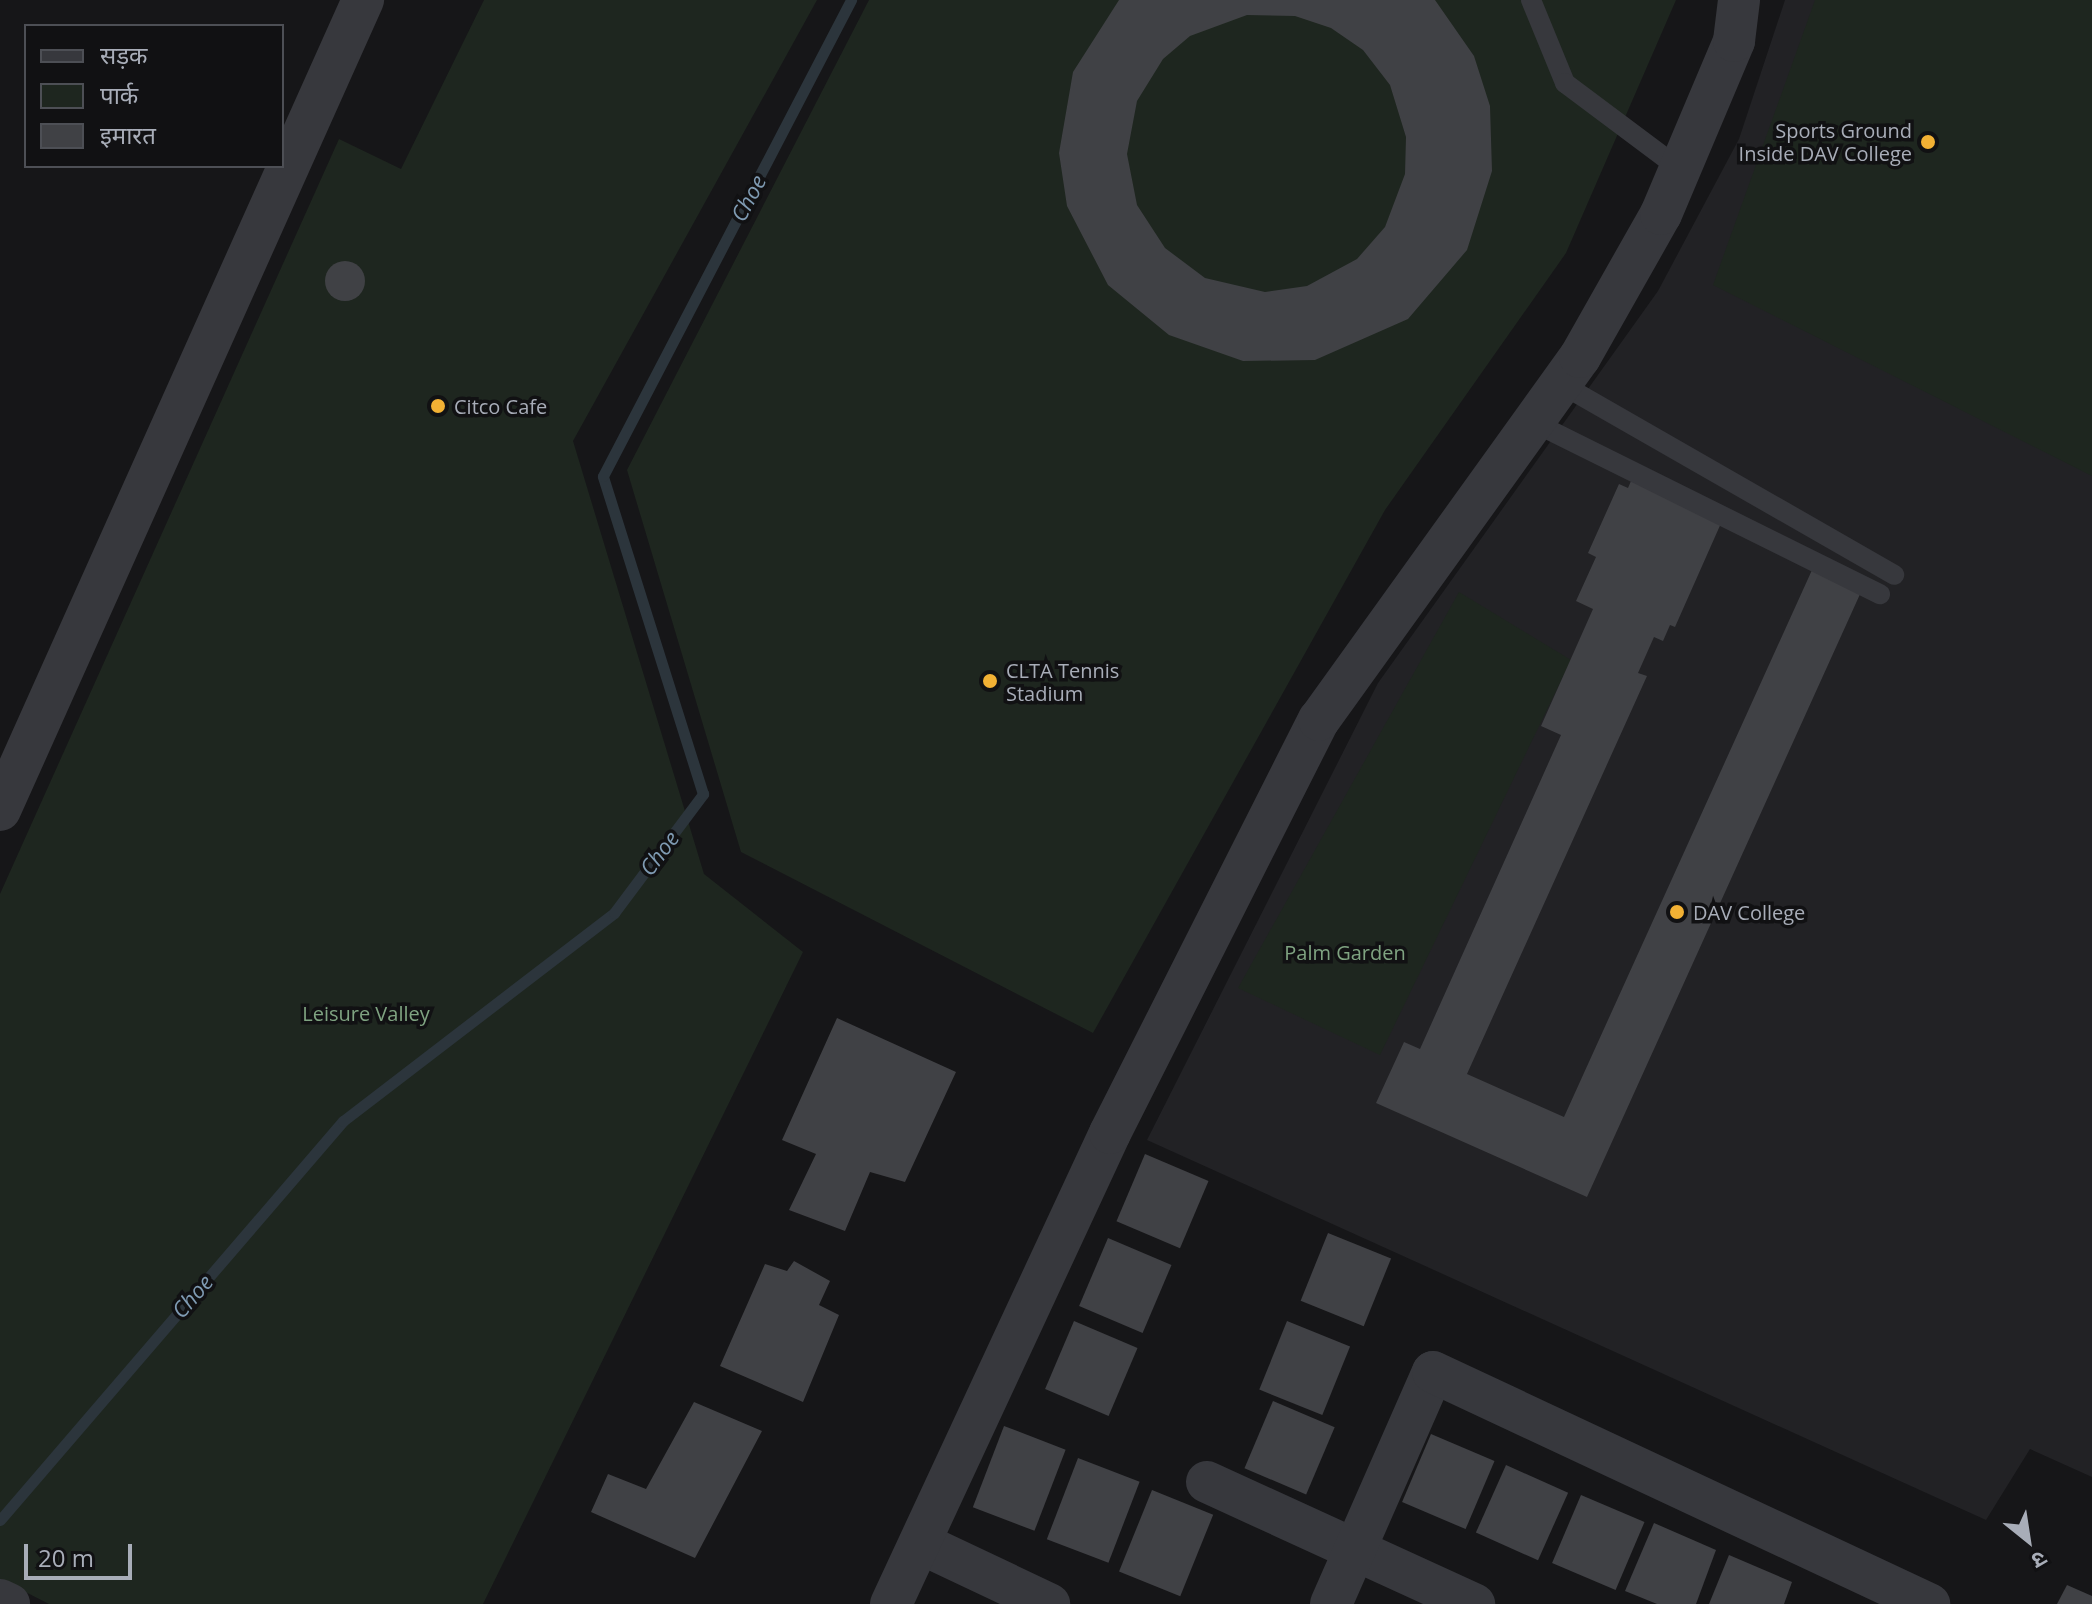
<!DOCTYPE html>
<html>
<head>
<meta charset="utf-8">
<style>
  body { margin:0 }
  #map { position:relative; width:2092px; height:1604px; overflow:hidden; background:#161618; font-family:"Open Sans","Noto Sans Devanagari",sans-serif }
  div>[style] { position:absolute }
  .built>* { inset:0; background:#222225 }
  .green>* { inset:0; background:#1e261f }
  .stream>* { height:11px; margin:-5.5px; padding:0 5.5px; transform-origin:5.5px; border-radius:5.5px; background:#2c353c }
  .building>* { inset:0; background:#404145; transform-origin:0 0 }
  .round { border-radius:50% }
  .service>* { height:20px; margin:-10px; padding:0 10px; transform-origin:10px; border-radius:10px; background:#37383d }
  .minor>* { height:42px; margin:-21px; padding:0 21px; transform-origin:21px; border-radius:21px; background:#37383d }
  .dots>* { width:22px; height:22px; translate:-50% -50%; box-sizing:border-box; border:4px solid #111113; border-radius:50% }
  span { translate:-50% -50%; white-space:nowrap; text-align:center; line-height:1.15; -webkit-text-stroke:7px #111113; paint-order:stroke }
  .poi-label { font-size:20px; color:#a8adb8 }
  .right { translate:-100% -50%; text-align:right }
  .left { translate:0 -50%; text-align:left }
  .park-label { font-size:20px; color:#7fa381 }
  .water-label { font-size:22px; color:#7f9bb3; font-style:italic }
  .legend { position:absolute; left:24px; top:24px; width:260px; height:144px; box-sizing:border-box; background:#111113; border:2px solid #4d4f55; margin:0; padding:10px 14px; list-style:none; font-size:24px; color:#a8adb8 }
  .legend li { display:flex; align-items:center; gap:16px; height:40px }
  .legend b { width:40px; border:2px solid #4d4f55 }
  .north { position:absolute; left:1988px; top:1500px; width:80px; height:80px; -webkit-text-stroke:6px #111113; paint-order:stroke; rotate:150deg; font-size:22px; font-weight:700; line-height:32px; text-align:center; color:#a8adb8 }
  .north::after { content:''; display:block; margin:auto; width:28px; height:36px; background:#a8adb8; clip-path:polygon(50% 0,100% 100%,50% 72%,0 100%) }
  .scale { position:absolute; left:24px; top:1544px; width:108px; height:36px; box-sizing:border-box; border:4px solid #a8adb8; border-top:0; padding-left:10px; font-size:24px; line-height:28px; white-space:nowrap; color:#a8adb8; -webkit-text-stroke:6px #111113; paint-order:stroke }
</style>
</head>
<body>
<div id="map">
  <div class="built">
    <div style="clip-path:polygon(1785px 0,2092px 0,2092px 1477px,2030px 1449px,1986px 1520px,1147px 1140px,1378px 683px,1658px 291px,1739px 139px)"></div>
  </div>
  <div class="green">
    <div style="clip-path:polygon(484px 0,817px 0,573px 441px,704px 874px,803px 952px,483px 1604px,49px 1604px,0 1579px,0 894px,339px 139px,401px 169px)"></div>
    <div style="clip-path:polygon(869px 0,1676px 0,1566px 253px,1385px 510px,1093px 1033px,741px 852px,627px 470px)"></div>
    <div style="clip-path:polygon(1815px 0,2092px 0,2092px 476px,1713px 285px)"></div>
    <div style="clip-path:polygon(1459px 592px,1571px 660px,1380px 1055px,1238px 988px)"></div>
  </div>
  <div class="stream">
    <div style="left:0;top:1520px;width:526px;rotate:-49.32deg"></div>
    <div style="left:343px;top:1121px;width:342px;rotate:-37.5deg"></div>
    <div style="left:614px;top:913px;width:149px;rotate:-53.2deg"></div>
    <div style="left:703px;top:794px;width:333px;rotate:-107.5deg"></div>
    <div style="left:603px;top:476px;width:537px;rotate:-62.48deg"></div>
  </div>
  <div class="building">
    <div style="clip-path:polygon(evenodd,1119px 0,1435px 0,1474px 56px,1490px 106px,1492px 171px,1467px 250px,1408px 319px,1315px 360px,1243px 361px,1169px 335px,1108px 285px,1067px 206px,1059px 153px,1073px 72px,1119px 0,1247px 15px,1295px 16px,1331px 28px,1363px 50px,1390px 85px,1406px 137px,1405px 174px,1385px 227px,1357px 259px,1307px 286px,1265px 292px,1205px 278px,1165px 248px,1137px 205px,1127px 154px,1137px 101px,1163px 59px,1190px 36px,1247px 15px)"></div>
    <div class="round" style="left:325px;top:261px;width:40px;height:40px"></div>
    <div style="clip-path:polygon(1631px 481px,1722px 521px,1675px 627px,1670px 625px,1663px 641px,1654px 637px,1638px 673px,1647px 676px,1467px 1074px,1564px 1117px,1812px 570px,1861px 592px,1587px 1197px,1376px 1103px,1404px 1042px,1420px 1049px,1561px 735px,1541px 726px,1593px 609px,1576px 601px,1596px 557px,1588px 553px,1619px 484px,1628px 488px)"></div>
    <div style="clip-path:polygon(837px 1018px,956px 1072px,905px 1182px,870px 1172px,845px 1231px,789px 1210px,816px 1154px,782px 1140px)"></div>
    <div style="left:1145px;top:1154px;width:69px;height:73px;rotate:23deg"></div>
    <div style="left:1328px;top:1233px;width:68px;height:73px;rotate:22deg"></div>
    <div style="left:1108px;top:1238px;width:69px;height:74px;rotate:23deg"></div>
    <div style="clip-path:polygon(794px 1261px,830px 1281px,819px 1305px,839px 1315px,803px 1402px,720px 1366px,765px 1264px,787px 1271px)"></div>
    <div style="left:1074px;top:1321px;width:69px;height:74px;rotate:23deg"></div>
    <div style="left:1287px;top:1321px;width:68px;height:74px;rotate:22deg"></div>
    <div style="left:1273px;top:1401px;width:67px;height:73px;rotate:23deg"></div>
    <div style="clip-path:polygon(694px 1402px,762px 1431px,695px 1558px,591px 1512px,608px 1474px,646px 1489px)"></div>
    <div style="left:1004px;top:1426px;width:66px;height:87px;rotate:21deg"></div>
    <div style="left:1431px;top:1434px;width:69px;height:74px;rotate:23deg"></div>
    <div style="left:1078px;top:1458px;width:66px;height:87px;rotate:21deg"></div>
    <div style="left:1506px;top:1465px;width:68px;height:74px;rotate:24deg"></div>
    <div style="left:1152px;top:1490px;width:66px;height:88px;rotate:22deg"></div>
    <div style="left:1581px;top:1495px;width:69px;height:74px;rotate:23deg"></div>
    <div style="clip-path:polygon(1654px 1523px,1716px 1550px,1696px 1604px,1657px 1604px,1625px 1591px)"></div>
    <div style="clip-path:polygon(1729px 1555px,1792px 1582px,1784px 1604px,1709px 1604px)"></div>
    <div style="clip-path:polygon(2067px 1585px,2092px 1596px,2092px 1604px,2057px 1604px)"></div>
  </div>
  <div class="service">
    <div style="left:1531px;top:0;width:90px;rotate:67.7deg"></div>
    <div style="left:1565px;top:83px;width:144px;rotate:36.8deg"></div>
    <div style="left:1561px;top:384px;width:384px;rotate:29.8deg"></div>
    <div style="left:1537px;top:424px;width:383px;rotate:26.4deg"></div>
  </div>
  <div class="minor">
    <div style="left:0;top:810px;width:888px;rotate:-65.86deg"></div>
    <div style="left:1207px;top:1482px;width:294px;rotate:24.6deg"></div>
    <div style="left:920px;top:1543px;width:143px;rotate:25.3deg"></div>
    <div style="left:0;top:1600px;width:10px;rotate:24deg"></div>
    <div style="left:891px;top:1604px;width:519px;rotate:-65.06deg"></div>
    <div style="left:1110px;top:1133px;width:463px;rotate:-63.2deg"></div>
    <div style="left:1319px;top:720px;width:447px;rotate:-54.3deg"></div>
    <div style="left:1580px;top:357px;width:164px;rotate:-60.5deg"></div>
    <div style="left:1661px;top:214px;width:188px;rotate:-67.1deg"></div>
    <div style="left:1734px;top:41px;width:41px;rotate:-83deg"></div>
    <div style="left:1331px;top:1604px;width:253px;rotate:-66.3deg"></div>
    <div style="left:1433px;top:1372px;width:548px;rotate:25.07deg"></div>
  </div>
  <div class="dots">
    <div style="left:1928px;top:142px;background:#f2b134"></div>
    <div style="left:438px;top:406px;background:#f2b134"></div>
    <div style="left:990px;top:681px;background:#f2b134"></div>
    <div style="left:1677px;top:912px;background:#f2b134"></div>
  </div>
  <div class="poi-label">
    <span class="right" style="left:1912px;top:142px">Sports Ground<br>Inside DAV College</span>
    <span class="left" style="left:454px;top:406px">Citco Cafe</span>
    <span class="left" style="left:1006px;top:682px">CLTA Tennis<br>Stadium</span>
    <span class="left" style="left:1693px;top:912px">DAV College</span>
  </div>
  <div class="park-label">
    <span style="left:1345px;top:952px">Palm Garden</span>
    <span style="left:366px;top:1013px">Leisure Valley</span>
  </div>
  <div class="water-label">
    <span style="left:748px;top:198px;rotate:-62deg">Choe</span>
    <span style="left:659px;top:853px;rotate:-53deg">Choe</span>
    <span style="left:192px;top:1296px;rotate:-49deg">Choe</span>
  </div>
  <ul class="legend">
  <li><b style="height:10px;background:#37383d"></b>सड़क</li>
  <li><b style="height:22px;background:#1e261f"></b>पार्क</li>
  <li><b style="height:22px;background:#404145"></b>इमारत</li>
  </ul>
  <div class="north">उ</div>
  <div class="scale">20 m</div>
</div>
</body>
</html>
